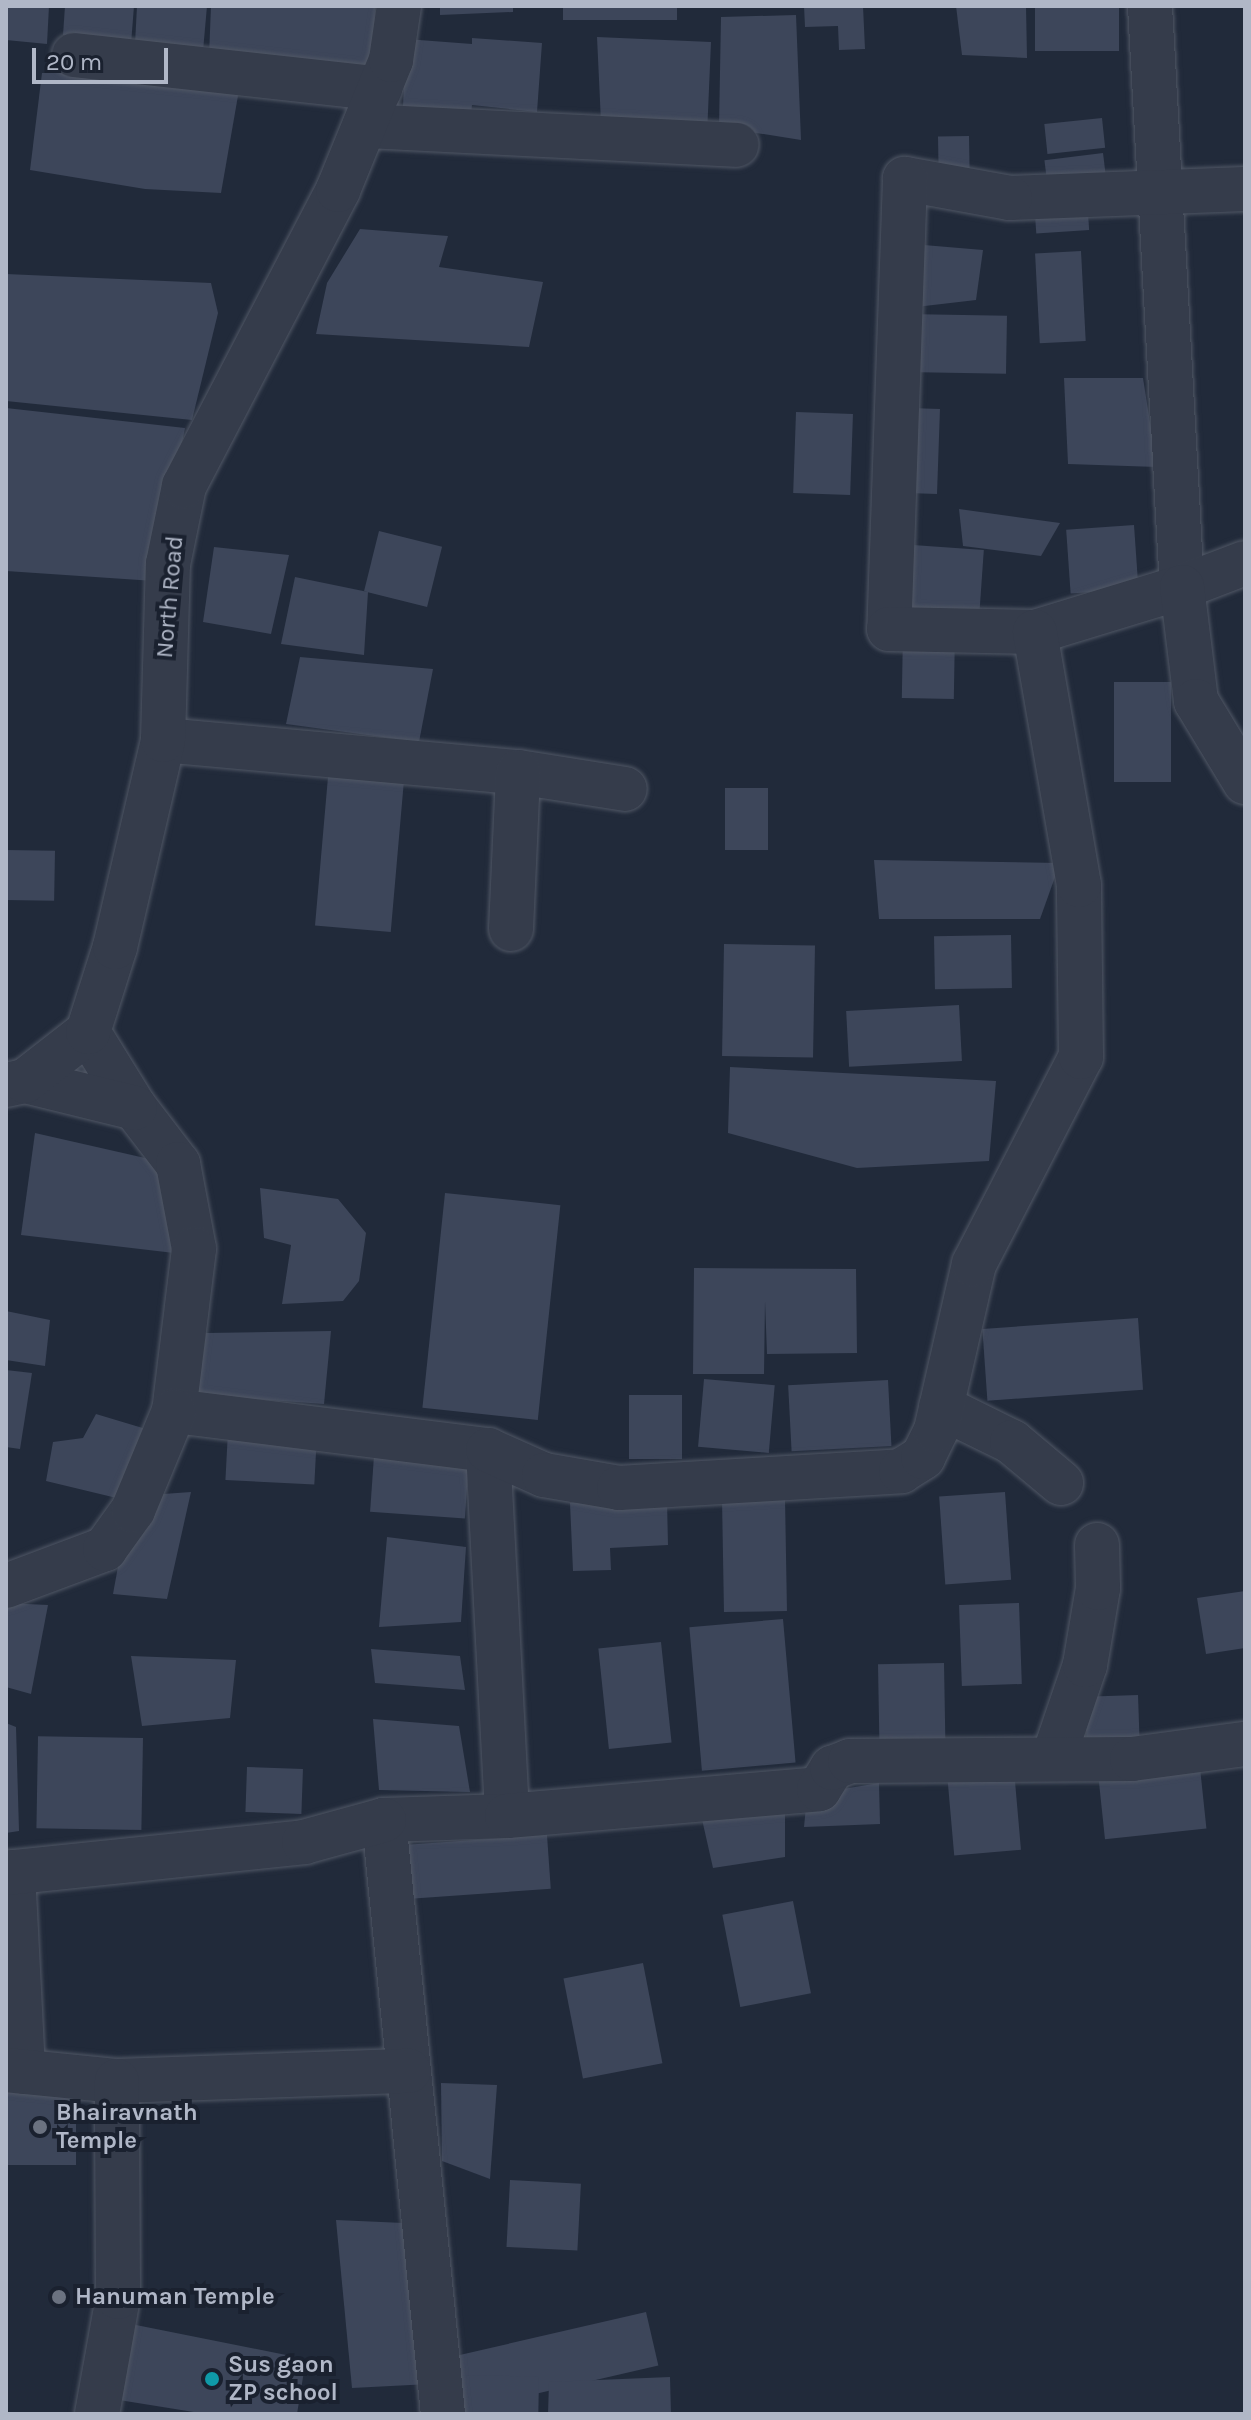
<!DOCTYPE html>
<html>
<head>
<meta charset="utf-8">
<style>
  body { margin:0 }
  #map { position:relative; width:1251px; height:2420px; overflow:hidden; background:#212a3a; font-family:Karla,sans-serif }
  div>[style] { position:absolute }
  .building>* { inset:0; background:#3d465a; transform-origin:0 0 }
  .roads { filter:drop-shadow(0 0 2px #505765) drop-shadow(0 0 2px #505765) }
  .minor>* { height:44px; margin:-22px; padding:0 22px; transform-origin:22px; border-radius:22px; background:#353c4b }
  .dots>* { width:22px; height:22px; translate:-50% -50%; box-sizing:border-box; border:4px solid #1a212f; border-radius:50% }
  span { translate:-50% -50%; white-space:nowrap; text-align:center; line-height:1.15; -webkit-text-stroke:8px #1a212f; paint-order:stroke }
  .street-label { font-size:24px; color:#b0b7c7 }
  .poi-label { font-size:24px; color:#b0b7c7; font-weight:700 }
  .left { translate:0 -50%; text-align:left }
  .frame { position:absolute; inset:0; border:8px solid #b0b7c7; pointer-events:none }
  .scale { position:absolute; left:32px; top:48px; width:136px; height:36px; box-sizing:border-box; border:4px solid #b0b7c7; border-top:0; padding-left:10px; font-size:24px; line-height:28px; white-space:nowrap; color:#b0b7c7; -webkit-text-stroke:6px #1a212f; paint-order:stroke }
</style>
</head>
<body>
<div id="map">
  <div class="building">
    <div style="clip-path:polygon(6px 6px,49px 6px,47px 44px,6px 40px)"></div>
    <div style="clip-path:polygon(65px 6px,134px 6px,131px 44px,63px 35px)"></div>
    <div style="clip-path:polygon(137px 6px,207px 6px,203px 51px,135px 44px)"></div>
    <div style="clip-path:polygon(211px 6px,375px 6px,373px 79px,209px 56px)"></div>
    <div style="clip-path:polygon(440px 6px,513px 6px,513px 12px,440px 15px)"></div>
    <div style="left:563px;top:6px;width:114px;height:14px"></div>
    <div style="clip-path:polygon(804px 6px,863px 6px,865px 49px,839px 50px,838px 26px,805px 27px)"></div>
    <div style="clip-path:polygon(956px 6px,1026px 6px,1027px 58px,962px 55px)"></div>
    <div style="left:1035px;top:6px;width:84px;height:45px"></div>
    <div style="clip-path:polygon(796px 15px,801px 140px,719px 127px,721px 17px)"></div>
    <div style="clip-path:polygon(597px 37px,711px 42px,707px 135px,601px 122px)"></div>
    <div style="clip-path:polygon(472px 38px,542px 43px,537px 112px,472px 105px,471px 114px,403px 106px,406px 39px,472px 44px)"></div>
    <div style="clip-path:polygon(152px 71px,239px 90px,221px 193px,145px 189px,30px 170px,42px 73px)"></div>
    <div style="left:1102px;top:118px;width:30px;height:58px;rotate:84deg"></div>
    <div style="left:969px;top:136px;width:47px;height:31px;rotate:89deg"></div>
    <div style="left:1103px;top:153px;width:35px;height:59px;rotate:83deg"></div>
    <div style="left:1087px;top:199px;width:31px;height:53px;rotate:86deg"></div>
    <div style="clip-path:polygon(360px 229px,448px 236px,439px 267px,543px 282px,529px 347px,316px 334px,327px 283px)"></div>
    <div style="clip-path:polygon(912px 244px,983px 250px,976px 300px,916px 307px)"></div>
    <div style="left:1081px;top:251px;width:90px;height:46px;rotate:87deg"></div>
    <div style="clip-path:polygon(6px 274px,211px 283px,218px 313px,192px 420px,6px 401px)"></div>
    <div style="left:906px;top:314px;width:101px;height:58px;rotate:1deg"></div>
    <div style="clip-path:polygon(1064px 378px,1143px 378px,1157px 467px,1068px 464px)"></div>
    <div style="clip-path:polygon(6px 408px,185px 428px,154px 581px,6px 571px)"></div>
    <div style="left:910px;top:408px;width:30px;height:85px;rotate:2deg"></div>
    <div style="left:796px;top:412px;width:57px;height:81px;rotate:2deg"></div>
    <div style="clip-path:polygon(959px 509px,1060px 523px,1041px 556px,963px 546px)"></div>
    <div style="left:1134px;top:525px;width:64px;height:68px;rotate:86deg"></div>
    <div style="left:379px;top:531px;width:65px;height:62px;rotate:14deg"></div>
    <div style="left:913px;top:545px;width:71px;height:63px;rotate:4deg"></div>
    <div style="clip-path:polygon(214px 547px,289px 555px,271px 634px,203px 622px)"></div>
    <div style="clip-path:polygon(295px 577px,368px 592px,364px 655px,281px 644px)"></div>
    <div style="left:903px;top:630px;width:52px;height:68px;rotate:1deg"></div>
    <div style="clip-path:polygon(300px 657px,433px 669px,419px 742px,286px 724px)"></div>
    <div style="left:1114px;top:682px;width:57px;height:100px"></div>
    <div style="left:328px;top:777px;width:76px;height:149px;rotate:5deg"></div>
    <div style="left:725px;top:788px;width:43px;height:62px"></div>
    <div style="left:6px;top:850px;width:49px;height:50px;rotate:1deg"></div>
    <div style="clip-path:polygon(874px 860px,1060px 863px,1040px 919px,879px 919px)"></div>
    <div style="left:1011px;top:935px;width:53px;height:77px;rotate:89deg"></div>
    <div style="left:724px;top:944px;width:91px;height:112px;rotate:1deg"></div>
    <div style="left:959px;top:1005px;width:56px;height:113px;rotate:87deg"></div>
    <div style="clip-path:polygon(730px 1067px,996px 1081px,989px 1161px,857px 1168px,728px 1133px)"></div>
    <div style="clip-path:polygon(35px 1133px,167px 1163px,174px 1253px,21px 1235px)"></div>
    <div style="clip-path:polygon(260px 1188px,338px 1199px,366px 1233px,359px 1281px,343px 1301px,282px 1304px,291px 1245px,264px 1238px)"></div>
    <div style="left:445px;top:1193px;width:116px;height:216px;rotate:6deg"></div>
    <div style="clip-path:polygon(694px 1268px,856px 1269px,857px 1353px,767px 1354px,765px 1301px,764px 1374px,693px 1374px)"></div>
    <div style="clip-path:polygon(6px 1311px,50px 1320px,45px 1366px,6px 1360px)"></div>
    <div style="left:1138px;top:1318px;width:72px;height:156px;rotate:86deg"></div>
    <div style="clip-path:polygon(331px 1331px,324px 1404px,198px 1395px,206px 1333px)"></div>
    <div style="clip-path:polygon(6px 1370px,32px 1373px,20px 1449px,6px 1447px)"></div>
    <div style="left:704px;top:1379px;width:71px;height:68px;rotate:5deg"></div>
    <div style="left:888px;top:1380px;width:66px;height:100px;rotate:87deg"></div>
    <div style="left:629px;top:1395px;width:53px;height:64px"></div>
    <div style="clip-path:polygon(96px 1414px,146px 1429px,129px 1501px,46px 1481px,53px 1442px,83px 1438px)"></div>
    <div style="left:228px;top:1431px;width:89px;height:49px;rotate:3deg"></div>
    <div style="left:374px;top:1456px;width:95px;height:56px;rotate:4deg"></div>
    <div style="clip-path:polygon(191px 1492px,167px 1599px,113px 1594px,126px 1523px,149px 1495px)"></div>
    <div style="left:1005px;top:1492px;width:88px;height:66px;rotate:86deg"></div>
    <div style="left:785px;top:1498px;width:113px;height:63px;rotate:89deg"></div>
    <div style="clip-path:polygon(667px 1500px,668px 1545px,610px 1548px,611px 1570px,573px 1571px,570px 1503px)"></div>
    <div style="clip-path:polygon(387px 1537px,466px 1547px,461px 1622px,379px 1627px)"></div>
    <div style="clip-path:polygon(1245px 1591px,1245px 1648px,1206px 1654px,1197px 1598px)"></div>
    <div style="clip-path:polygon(6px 1603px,48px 1605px,31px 1694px,6px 1687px)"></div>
    <div style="left:1019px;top:1603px;width:81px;height:60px;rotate:88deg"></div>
    <div style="left:783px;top:1619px;width:144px;height:94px;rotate:85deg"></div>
    <div style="left:661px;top:1642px;width:101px;height:63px;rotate:84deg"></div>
    <div style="clip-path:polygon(371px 1649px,460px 1656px,465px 1690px,375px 1683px)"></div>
    <div style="clip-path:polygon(131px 1656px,236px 1660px,230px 1718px,142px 1726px)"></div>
    <div style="left:944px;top:1663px;width:78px;height:66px;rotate:89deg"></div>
    <div style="left:1138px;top:1695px;width:51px;height:53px;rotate:88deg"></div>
    <div style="clip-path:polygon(373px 1719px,459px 1726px,470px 1792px,379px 1790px)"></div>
    <div style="clip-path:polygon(6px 1723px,16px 1727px,19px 1831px,6px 1833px)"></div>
    <div style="left:143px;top:1738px;width:92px;height:105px;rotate:91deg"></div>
    <div style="left:1199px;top:1758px;width:71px;height:102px;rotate:84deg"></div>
    <div style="left:247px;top:1767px;width:56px;height:45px;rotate:2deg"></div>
    <div style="left:1014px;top:1770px;width:80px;height:67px;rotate:85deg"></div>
    <div style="clip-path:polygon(879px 1783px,880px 1824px,804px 1827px,807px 1795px)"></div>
    <div style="clip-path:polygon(785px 1805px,785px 1857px,713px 1868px,699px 1806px)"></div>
    <div style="left:547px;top:1835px;width:54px;height:144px;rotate:86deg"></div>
    <div style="left:793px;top:1901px;width:94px;height:72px;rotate:79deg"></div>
    <div style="left:643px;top:1963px;width:102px;height:81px;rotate:79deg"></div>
    <div style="clip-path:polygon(441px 2083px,497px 2085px,490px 2179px,442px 2161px)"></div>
    <div style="left:6px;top:2089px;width:70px;height:76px"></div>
    <div style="left:510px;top:2180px;width:71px;height:67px;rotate:3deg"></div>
    <div style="clip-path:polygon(336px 2220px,404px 2223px,430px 2384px,352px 2388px)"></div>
    <div style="left:646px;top:2312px;width:55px;height:199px;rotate:77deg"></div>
    <div style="clip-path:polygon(131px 2324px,306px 2359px,297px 2414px,206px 2414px,119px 2400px)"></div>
    <div style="left:454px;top:2375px;width:85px;height:39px;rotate:1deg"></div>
    <div style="clip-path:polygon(670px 2377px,671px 2414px,548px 2414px,549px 2382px)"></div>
  </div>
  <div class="roads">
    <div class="minor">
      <div style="left:1150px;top:6px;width:582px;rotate:86.85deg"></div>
      <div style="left:1182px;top:587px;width:67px;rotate:-20.9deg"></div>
      <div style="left:74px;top:55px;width:308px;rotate:6.3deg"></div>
      <div style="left:365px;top:126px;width:372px;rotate:2.9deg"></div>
      <div style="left:1245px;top:189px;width:235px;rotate:177.8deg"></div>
      <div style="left:1010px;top:198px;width:107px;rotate:-169.7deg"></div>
      <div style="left:905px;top:179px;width:450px;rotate:92deg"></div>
      <div style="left:889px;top:629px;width:146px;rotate:1.2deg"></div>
      <div style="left:1035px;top:632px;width:154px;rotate:-17deg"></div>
      <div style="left:1182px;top:587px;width:115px;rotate:83deg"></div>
      <div style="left:1196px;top:701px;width:95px;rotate:58.8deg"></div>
      <div style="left:163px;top:740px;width:356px;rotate:5.2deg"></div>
      <div style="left:518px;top:772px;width:108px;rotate:9deg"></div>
      <div style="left:511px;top:929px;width:157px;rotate:-87.4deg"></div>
      <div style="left:88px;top:1032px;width:89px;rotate:58.3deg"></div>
      <div style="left:135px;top:1108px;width:71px;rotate:52.5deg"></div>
      <div style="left:178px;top:1164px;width:86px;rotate:79.3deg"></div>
      <div style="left:194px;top:1249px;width:163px;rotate:97deg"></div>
      <div style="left:174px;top:1411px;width:316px;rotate:7.1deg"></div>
      <div style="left:488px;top:1450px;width:366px;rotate:87deg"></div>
      <div style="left:507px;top:1816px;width:123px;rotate:178.1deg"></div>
      <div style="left:384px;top:1820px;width:597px;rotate:84.33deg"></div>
      <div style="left:25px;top:1081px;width:113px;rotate:13.8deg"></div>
      <div style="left:6px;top:1085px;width:19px;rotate:-12deg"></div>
      <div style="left:25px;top:1081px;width:80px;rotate:-37.9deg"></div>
      <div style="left:88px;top:1032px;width:89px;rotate:-72.4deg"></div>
      <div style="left:115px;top:947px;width:212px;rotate:-76.9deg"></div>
      <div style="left:163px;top:740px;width:176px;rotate:-88.4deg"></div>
      <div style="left:168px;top:564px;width:80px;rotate:-78.4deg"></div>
      <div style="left:184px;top:486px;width:334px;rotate:-62.5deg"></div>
      <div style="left:338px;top:190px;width:140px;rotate:-67.8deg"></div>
      <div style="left:391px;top:60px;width:55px;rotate:-81.6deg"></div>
      <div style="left:941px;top:1407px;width:79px;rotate:26.2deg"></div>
      <div style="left:1012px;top:1442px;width:64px;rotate:39.9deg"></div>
      <div style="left:488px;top:1450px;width:61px;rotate:24.1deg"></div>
      <div style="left:544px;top:1475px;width:76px;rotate:9.8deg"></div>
      <div style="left:619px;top:1488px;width:283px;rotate:-3.4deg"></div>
      <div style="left:901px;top:1471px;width:26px;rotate:-32deg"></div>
      <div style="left:923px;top:1457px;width:30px;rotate:-64deg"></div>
      <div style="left:936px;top:1430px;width:170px;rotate:-77.1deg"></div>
      <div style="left:974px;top:1264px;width:233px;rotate:-62.7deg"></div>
      <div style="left:1081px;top:1057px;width:172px;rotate:-90.7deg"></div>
      <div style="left:1079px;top:885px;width:257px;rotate:-99.9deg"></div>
      <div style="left:6px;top:1586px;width:106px;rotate:-20.5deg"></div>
      <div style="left:105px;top:1549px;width:48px;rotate:-54.3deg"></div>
      <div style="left:133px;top:1510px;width:107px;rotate:-67.5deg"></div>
      <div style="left:1053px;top:1759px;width:99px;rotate:-71.2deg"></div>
      <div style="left:1085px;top:1665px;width:78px;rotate:-80.4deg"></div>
      <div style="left:1098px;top:1588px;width:43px;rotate:-91.3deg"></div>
      <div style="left:507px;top:1816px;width:313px;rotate:-4.9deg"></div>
      <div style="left:819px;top:1789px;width:25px;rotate:-58deg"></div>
      <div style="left:832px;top:1768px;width:19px;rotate:-21deg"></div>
      <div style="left:850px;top:1761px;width:282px;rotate:-0.4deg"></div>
      <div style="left:1132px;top:1759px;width:114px;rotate:-7.6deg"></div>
      <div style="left:13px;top:1872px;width:200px;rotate:87.1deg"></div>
      <div style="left:6px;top:1873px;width:300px;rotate:-5.9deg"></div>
      <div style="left:304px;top:1842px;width:83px;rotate:-15.4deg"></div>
      <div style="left:6px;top:2070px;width:112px;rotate:5.7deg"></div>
      <div style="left:117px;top:2081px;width:292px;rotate:-2deg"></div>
      <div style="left:97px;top:2414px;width:119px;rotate:-79.8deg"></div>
      <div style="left:118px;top:2297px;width:216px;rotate:-90.3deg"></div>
    </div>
  </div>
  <div class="dots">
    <div style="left:40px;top:2127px;background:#6b7280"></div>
    <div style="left:59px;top:2297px;background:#6b7280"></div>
    <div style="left:212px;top:2379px;background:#0f9aa8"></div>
  </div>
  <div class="street-label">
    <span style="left:170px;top:597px;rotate:-85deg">North Road</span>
  </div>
  <div class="poi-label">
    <span class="left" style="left:56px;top:2127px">Bhairavnath<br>Temple</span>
    <span class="left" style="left:75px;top:2297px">Hanuman Temple</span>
    <span class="left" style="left:228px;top:2379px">Sus gaon<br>ZP school</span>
  </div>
  <div class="frame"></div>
  <div class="scale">20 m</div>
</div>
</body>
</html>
